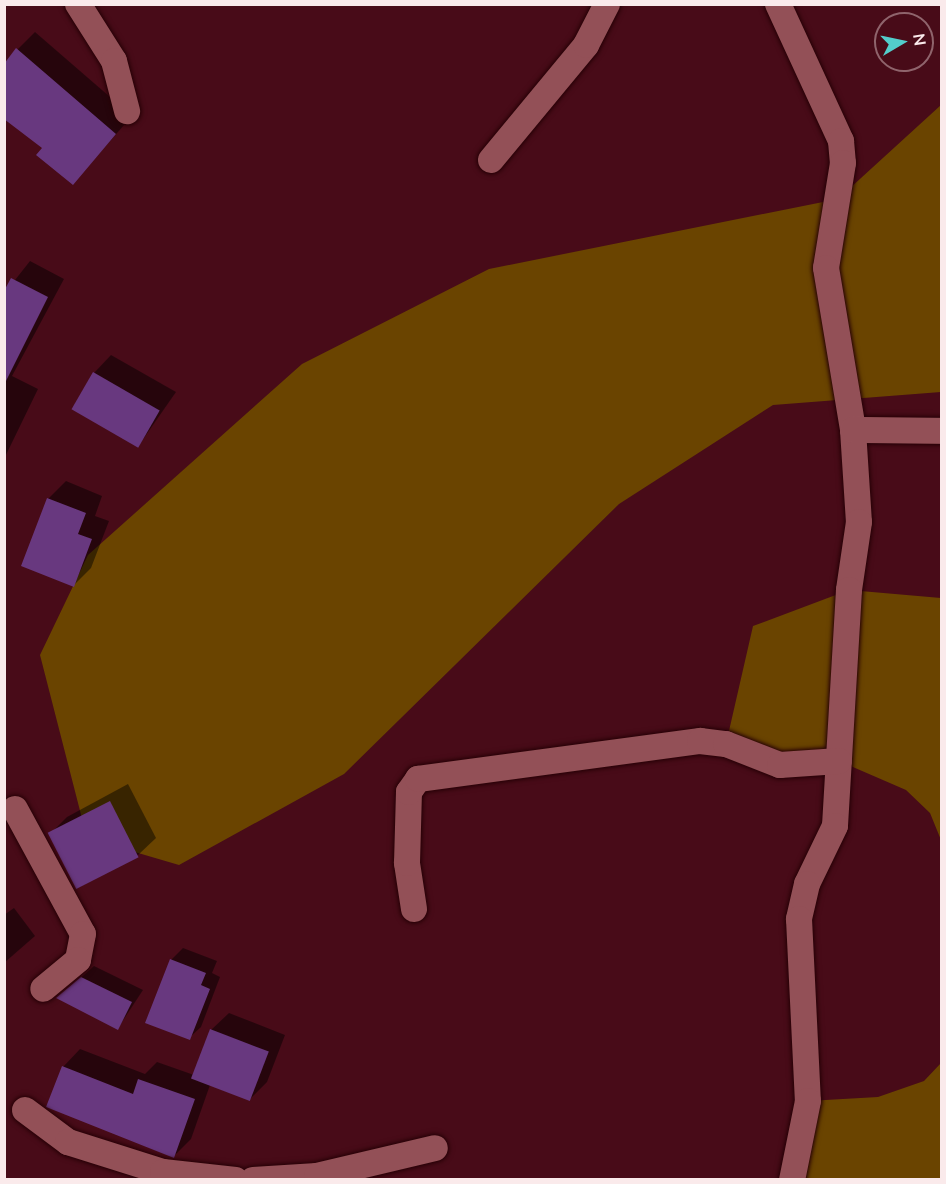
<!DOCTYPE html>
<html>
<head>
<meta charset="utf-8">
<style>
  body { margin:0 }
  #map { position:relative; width:946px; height:1184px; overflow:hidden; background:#480b18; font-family:Mulish,sans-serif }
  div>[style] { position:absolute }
  .green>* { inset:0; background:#6a4400 }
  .shadow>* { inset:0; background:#0007 }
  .building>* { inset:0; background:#68387f; transform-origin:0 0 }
  .roads { filter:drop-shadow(0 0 2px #260006) drop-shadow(0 0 2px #260006) }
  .street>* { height:26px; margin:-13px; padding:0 13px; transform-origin:13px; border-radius:13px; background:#935057 }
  span { translate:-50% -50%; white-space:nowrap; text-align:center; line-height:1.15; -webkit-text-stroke:6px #480b18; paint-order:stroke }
  .frame { position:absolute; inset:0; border:6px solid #faeaeb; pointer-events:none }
  .north { position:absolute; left:874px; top:12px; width:60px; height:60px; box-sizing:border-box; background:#480b18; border:2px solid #8f646c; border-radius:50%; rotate:81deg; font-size:16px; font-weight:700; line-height:24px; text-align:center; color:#faeaeb }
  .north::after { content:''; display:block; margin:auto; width:21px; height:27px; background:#53cdcb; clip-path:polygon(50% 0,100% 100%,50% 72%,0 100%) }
</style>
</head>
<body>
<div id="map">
  <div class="green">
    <div style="clip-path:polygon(941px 105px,941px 392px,773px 405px,619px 504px,344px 774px,179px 865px,87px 838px,40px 655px,88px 555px,302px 364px,489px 269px,838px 199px)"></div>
    <div style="clip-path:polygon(849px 590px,941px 598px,941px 840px,930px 813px,906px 790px,839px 761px,726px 744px,753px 626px)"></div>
    <div style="clip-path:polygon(941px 1063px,941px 1179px,806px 1179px,800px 1160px,808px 1101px,878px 1097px,924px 1081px)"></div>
  </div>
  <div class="shadow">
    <div style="clip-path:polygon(35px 32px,132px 116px,73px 183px,44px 148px,18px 49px)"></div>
    <div style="clip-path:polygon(30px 261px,64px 279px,12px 376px,38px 389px,4px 459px,4px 294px)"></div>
    <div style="clip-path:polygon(111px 355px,176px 392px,139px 445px,94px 373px)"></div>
    <div style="clip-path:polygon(66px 481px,102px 496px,95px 516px,109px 521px,91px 568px,74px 585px,48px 499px)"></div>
    <div style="clip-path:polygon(128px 784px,156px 838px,138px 855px,78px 888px,50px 834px,67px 817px)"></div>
    <div style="clip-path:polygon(14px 908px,35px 936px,4px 963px,4px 915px)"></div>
    <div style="clip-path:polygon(183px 948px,217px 961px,212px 973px,220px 977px,201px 1027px,189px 1038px,171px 960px)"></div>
    <div style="clip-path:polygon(94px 966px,143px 990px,118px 1028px,58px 998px)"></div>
    <div style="clip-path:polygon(229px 1013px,285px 1035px,267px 1082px,249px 1100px,210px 1085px,191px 1139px,174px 1156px,63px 1067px,80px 1049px,145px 1074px,157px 1062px,194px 1075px,211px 1030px)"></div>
  </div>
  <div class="building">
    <div style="clip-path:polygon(16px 48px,116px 134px,73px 185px,36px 155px,42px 148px,4px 119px,4px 64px)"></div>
    <div style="clip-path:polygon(11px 278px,48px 297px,4px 385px,4px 291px)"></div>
    <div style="left:93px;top:372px;width:77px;height:43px;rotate:30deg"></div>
    <div style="clip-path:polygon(47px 498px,86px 513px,78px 534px,92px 539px,74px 587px,21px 566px)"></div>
    <div style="left:110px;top:801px;width:63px;height:70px;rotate:63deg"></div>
    <div style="clip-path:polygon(170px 959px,206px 973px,201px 985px,210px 989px,190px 1040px,145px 1023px)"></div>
    <div style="clip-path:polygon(81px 977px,132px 1002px,118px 1030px,56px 998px)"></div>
    <div style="left:210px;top:1029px;width:63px;height:53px;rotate:21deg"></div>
    <div style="clip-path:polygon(62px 1066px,133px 1094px,138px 1079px,195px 1099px,174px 1158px,46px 1107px)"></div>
  </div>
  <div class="roads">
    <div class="street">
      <div style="left:78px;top:4px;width:67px;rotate:57.7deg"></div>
      <div style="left:114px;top:61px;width:52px;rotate:75.4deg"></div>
      <div style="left:778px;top:4px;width:151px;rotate:65.3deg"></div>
      <div style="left:841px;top:141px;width:22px;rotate:85deg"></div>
      <div style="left:843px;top:163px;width:106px;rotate:99.2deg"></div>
      <div style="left:826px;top:268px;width:164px;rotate:80.5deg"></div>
      <div style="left:853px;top:430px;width:92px;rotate:86.3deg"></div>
      <div style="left:859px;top:522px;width:69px;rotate:98.4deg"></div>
      <div style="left:849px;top:590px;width:236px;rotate:93.4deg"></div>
      <div style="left:835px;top:826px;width:64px;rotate:115.8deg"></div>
      <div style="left:807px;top:884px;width:36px;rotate:103deg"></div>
      <div style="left:799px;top:919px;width:182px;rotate:87.2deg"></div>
      <div style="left:808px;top:1101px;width:81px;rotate:101.4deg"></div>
      <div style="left:491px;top:160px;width:149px;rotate:-50.4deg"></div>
      <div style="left:586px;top:45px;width:46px;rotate:-62.9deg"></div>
      <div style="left:853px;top:430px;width:89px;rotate:0.6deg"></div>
      <div style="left:15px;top:809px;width:142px;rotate:61.5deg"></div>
      <div style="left:83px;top:934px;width:26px;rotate:101deg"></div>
      <div style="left:78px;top:960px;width:45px;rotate:140.4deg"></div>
      <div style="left:414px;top:909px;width:47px;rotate:-98.7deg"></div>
      <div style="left:407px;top:863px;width:71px;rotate:-88.4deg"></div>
      <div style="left:409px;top:792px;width:16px;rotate:-55deg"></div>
      <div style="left:418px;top:779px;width:285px;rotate:-7.7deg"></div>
      <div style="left:700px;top:741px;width:26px;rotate:7deg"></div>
      <div style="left:726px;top:744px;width:58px;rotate:21.3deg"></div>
      <div style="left:780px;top:765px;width:59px;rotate:-3.9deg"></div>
      <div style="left:25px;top:1110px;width:54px;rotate:36.7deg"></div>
      <div style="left:68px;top:1142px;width:100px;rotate:17.5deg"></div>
      <div style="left:163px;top:1172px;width:73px;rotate:6.3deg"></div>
      <div style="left:253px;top:1180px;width:64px;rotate:-3.6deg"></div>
      <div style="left:317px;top:1176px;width:121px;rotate:-13.3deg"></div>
    </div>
  </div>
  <div class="frame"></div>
  <div class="north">N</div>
</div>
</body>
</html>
